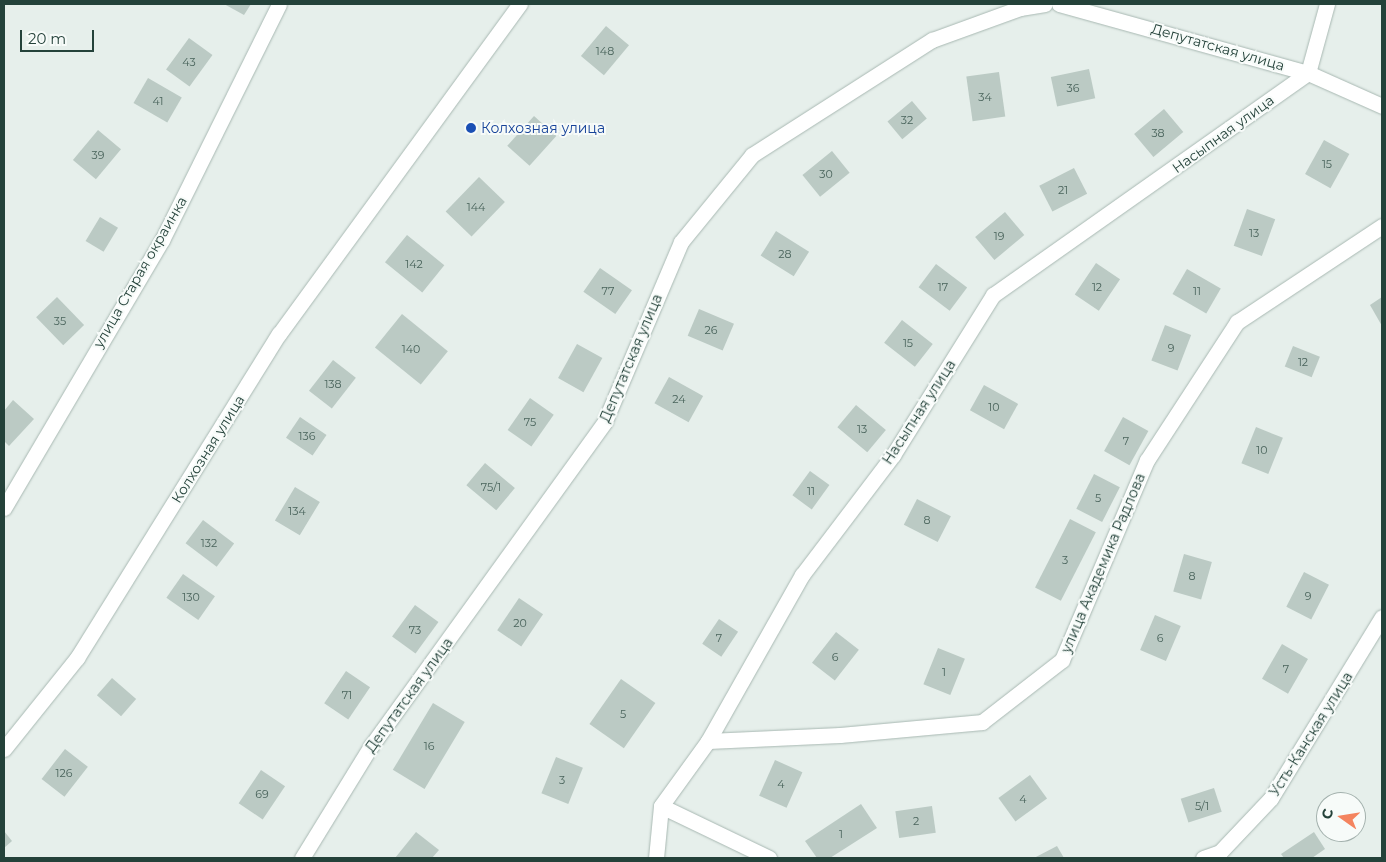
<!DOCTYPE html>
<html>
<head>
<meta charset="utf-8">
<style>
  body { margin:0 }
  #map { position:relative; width:1386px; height:862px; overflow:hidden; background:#e6efeb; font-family:Montserrat,sans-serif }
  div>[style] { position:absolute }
  .building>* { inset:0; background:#bbcac4; transform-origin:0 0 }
  .roads { filter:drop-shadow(0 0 1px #a8b8b2) drop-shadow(0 0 1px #a8b8b2) }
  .minor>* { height:15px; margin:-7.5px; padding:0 7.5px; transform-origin:7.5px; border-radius:7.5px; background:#fff }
  .dots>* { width:14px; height:14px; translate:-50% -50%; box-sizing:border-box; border:2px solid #f7fbf9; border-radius:50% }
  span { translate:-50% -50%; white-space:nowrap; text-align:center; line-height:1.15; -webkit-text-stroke:4px #f7fbf9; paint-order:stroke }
  .number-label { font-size:11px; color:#4a645c }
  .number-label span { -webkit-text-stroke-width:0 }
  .street-label { font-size:14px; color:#24423a }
  .transit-label { font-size:14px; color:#164399 }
  .left { translate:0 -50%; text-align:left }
  .frame { position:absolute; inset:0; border:5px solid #24423a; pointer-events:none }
  .north { position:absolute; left:1316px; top:792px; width:50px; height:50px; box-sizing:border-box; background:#f7fbf9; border:1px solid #a3b1ad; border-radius:50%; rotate:283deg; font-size:14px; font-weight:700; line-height:20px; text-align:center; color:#24423a }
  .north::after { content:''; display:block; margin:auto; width:18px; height:22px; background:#f4845f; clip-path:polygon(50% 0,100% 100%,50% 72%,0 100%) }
  .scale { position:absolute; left:20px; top:30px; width:74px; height:22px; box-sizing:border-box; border:2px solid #24423a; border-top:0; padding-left:6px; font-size:15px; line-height:18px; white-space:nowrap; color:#24423a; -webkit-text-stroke:4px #f7fbf9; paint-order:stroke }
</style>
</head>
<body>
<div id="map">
  <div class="building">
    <div style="clip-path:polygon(224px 4px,251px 4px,244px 15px)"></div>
    <div style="left:606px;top:26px;width:30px;height:39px;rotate:40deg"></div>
    <div style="left:189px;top:38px;width:29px;height:39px;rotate:36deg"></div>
    <div style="left:1089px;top:69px;width:30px;height:39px;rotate:78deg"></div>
    <div style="left:999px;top:72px;width:45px;height:33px;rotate:82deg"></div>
    <div style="left:148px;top:78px;width:39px;height:29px;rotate:30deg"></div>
    <div style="left:912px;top:101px;width:23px;height:32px;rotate:50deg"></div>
    <div style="left:1164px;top:109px;width:30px;height:39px;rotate:50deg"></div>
    <div style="left:534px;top:116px;width:30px;height:40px;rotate:42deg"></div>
    <div style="left:98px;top:130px;width:30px;height:39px;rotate:40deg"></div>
    <div style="left:1324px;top:140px;width:29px;height:39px;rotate:29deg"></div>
    <div style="left:832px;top:151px;width:28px;height:38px;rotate:51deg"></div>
    <div style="left:1074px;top:168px;width:29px;height:39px;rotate:63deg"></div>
    <div style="left:479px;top:177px;width:36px;height:48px;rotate:44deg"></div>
    <div style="left:1247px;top:209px;width:30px;height:39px;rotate:20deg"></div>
    <div style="left:1005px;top:212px;width:30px;height:39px;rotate:50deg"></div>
    <div style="left:100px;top:217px;width:21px;height:28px;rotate:31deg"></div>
    <div style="left:776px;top:231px;width:39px;height:29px;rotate:32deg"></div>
    <div style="left:407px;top:235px;width:48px;height:35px;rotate:39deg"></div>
    <div style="left:1096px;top:263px;width:29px;height:38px;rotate:34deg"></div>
    <div style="left:936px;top:264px;width:39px;height:29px;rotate:37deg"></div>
    <div style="left:600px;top:268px;width:39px;height:29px;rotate:35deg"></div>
    <div style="left:1187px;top:269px;width:39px;height:29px;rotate:30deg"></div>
    <div style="left:57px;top:297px;width:39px;height:29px;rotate:46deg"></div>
    <div style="clip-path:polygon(1382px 297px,1382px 326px,1370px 305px)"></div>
    <div style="left:699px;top:309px;width:38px;height:29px;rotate:23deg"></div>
    <div style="left:402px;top:314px;width:59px;height:43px;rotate:39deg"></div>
    <div style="left:902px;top:320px;width:39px;height:29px;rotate:38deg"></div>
    <div style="left:1165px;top:325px;width:28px;height:38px;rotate:21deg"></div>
    <div style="left:577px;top:344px;width:29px;height:39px;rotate:29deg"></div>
    <div style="left:1293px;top:346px;width:29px;height:22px;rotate:22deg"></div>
    <div style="left:333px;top:360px;width:29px;height:39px;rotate:38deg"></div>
    <div style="left:669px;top:377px;width:39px;height:30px;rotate:29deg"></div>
    <div style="left:984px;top:385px;width:39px;height:29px;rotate:29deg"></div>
    <div style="left:530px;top:398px;width:29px;height:39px;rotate:35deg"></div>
    <div style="clip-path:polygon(13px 400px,34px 419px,9px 446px,4px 441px,4px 411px)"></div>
    <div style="left:856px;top:405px;width:39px;height:29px;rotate:40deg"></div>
    <div style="left:300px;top:417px;width:32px;height:25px;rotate:34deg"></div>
    <div style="left:1123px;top:417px;width:29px;height:39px;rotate:29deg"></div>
    <div style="left:1256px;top:427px;width:29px;height:39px;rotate:22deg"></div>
    <div style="left:485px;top:463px;width:39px;height:29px;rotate:40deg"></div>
    <div style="left:810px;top:471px;width:24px;height:30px;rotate:36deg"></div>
    <div style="left:1094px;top:474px;width:29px;height:39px;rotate:27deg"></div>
    <div style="left:295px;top:487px;width:29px;height:39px;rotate:31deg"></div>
    <div style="left:917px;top:499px;width:38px;height:29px;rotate:27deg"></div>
    <div style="left:1070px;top:519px;width:29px;height:77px;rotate:27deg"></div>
    <div style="left:203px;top:520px;width:39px;height:29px;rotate:37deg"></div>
    <div style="left:1184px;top:554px;width:29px;height:39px;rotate:16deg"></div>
    <div style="left:1304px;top:572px;width:28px;height:39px;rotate:27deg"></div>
    <div style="left:183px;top:574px;width:39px;height:29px;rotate:35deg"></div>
    <div style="left:519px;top:598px;width:29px;height:39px;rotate:34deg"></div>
    <div style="left:415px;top:605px;width:29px;height:39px;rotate:36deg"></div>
    <div style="left:1155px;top:615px;width:28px;height:38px;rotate:23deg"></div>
    <div style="left:719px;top:619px;width:23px;height:30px;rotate:34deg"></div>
    <div style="left:836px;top:632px;width:29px;height:39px;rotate:38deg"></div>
    <div style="left:1282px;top:644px;width:30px;height:40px;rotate:30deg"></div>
    <div style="left:938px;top:648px;width:29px;height:39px;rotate:22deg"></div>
    <div style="left:346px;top:671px;width:29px;height:39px;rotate:34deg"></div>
    <div style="left:112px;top:678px;width:32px;height:23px;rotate:41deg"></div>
    <div style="left:621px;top:679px;width:42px;height:55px;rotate:35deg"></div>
    <div style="left:433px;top:703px;width:37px;height:78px;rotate:31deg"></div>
    <div style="left:65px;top:749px;width:29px;height:38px;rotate:38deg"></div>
    <div style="left:556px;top:757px;width:29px;height:39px;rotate:22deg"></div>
    <div style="left:775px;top:760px;width:30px;height:39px;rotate:24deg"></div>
    <div style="left:261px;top:770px;width:29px;height:40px;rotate:34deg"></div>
    <div style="left:1030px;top:775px;width:29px;height:39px;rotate:54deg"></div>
    <div style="left:1214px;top:788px;width:25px;height:35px;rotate:72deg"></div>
    <div style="clip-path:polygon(861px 804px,877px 828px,830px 858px,817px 858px,805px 841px)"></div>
    <div style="left:932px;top:806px;width:27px;height:37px;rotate:82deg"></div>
    <div style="clip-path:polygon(4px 831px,12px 841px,4px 848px)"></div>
    <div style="clip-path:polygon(416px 832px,439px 850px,432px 858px,395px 858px)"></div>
    <div style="clip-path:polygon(1314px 832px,1325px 849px,1312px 858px,1284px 858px,1281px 854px)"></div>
    <div style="clip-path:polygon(1057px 846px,1064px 858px,1034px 858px)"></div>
  </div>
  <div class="roads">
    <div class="minor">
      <div style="left:1059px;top:4px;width:258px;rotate:15.5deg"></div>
      <div style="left:1308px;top:73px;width:72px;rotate:-74.6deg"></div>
      <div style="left:4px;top:508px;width:311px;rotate:-59.5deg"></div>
      <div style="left:162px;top:240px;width:263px;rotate:-63.6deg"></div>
      <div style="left:708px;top:741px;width:132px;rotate:-2.6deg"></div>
      <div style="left:840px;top:735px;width:143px;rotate:-5.2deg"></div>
      <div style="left:982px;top:722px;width:101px;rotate:-37.8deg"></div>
      <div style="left:1062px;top:660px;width:217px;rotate:-67deg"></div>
      <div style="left:1147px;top:460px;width:165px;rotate:-56.9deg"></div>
      <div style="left:1237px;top:322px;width:174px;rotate:-33.5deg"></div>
      <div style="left:4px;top:749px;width:117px;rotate:-51.3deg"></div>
      <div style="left:77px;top:658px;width:382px;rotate:-58.1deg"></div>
      <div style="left:279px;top:334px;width:409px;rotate:-53.9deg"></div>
      <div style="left:661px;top:806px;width:120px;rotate:25.7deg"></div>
      <div style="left:302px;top:858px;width:132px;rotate:-58.4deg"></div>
      <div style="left:371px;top:746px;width:400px;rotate:-54.2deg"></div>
      <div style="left:605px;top:421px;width:194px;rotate:-67deg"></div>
      <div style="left:681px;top:242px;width:112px;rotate:-50.8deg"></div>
      <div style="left:752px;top:155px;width:214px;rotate:-32.6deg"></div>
      <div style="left:932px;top:40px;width:94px;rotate:-20deg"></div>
      <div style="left:1020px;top:8px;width:25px;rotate:-9deg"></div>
      <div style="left:656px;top:858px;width:52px;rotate:-84.5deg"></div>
      <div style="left:661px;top:806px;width:80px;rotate:-54.1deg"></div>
      <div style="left:708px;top:741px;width:191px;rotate:-60.5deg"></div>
      <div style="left:802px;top:575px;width:151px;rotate:-52.8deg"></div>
      <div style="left:893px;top:455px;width:189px;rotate:-58deg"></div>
      <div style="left:993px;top:295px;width:385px;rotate:-35.2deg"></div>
      <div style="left:1308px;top:73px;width:81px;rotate:24deg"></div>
      <div style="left:1203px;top:858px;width:18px;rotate:-19deg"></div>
      <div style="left:1220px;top:852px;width:74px;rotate:-46.6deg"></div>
      <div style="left:1271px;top:798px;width:212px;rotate:-58.5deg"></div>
    </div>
  </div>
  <div class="dots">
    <div style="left:471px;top:128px;background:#1a4fb4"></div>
  </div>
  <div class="number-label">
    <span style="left:605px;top:51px">148</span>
    <span style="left:189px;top:62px">43</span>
    <span style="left:1073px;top:88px">36</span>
    <span style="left:985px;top:97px">34</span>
    <span style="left:158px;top:101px">41</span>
    <span style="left:907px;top:120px">32</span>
    <span style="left:1158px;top:133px">38</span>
    <span style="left:98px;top:155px">39</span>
    <span style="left:1327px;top:164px">15</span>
    <span style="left:826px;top:174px">30</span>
    <span style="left:1063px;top:190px">21</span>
    <span style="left:476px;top:207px">144</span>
    <span style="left:1254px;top:233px">13</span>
    <span style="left:999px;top:236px">19</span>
    <span style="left:785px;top:254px">28</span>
    <span style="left:414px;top:264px">142</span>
    <span style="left:943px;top:287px">17</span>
    <span style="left:1097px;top:287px">12</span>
    <span style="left:608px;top:291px">77</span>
    <span style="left:1197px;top:291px">11</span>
    <span style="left:60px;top:321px">35</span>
    <span style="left:711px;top:330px">26</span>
    <span style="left:908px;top:343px">15</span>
    <span style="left:1171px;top:348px">9</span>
    <span style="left:411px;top:349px">140</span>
    <span style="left:1303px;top:362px">12</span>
    <span style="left:333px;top:384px">138</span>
    <span style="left:679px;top:399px">24</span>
    <span style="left:994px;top:407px">10</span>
    <span style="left:530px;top:422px">75</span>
    <span style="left:862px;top:429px">13</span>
    <span style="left:307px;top:436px">136</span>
    <span style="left:1126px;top:441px">7</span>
    <span style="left:1262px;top:450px">10</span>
    <span style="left:491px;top:487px">75/1</span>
    <span style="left:811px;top:491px">11</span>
    <span style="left:1098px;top:498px">5</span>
    <span style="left:297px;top:511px">134</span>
    <span style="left:927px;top:520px">8</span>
    <span style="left:209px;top:543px">132</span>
    <span style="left:1065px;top:560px">3</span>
    <span style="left:1192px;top:576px">8</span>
    <span style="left:1308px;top:596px">9</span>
    <span style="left:191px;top:597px">130</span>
    <span style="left:520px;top:623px">20</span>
    <span style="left:415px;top:630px">73</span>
    <span style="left:719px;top:638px">7</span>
    <span style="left:1160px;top:638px">6</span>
    <span style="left:835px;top:657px">6</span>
    <span style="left:1286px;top:669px">7</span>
    <span style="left:944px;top:672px">1</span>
    <span style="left:347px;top:695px">71</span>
    <span style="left:623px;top:714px">5</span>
    <span style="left:429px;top:746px">16</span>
    <span style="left:64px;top:773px">126</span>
    <span style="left:562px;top:780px">3</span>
    <span style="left:781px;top:784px">4</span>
    <span style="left:262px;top:794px">69</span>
    <span style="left:1023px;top:799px">4</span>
    <span style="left:1202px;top:806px">5/1</span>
    <span style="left:916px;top:821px">2</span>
    <span style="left:841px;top:834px">1</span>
  </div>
  <div class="street-label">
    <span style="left:1218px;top:47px;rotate:16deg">Депутатская улица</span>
    <span style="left:1223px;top:134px;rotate:-36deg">Насыпная улица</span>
    <span style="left:140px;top:272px;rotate:-60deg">улица Старая окраинка</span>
    <span style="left:631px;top:358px;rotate:-67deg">Депутатская улица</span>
    <span style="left:919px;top:412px;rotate:-57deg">Насыпная улица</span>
    <span style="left:208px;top:449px;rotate:-58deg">Колхозная улица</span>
    <span style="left:1103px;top:563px;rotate:-67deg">улица Академика Радлова</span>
    <span style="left:409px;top:695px;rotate:-54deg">Депутатская улица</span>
    <span style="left:1311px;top:734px;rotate:-58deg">Усть-Канская улица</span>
  </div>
  <div class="transit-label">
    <span class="left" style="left:481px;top:128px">Колхозная улица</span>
  </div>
  <div class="frame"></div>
  <div class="north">С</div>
  <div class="scale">20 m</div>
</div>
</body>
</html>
